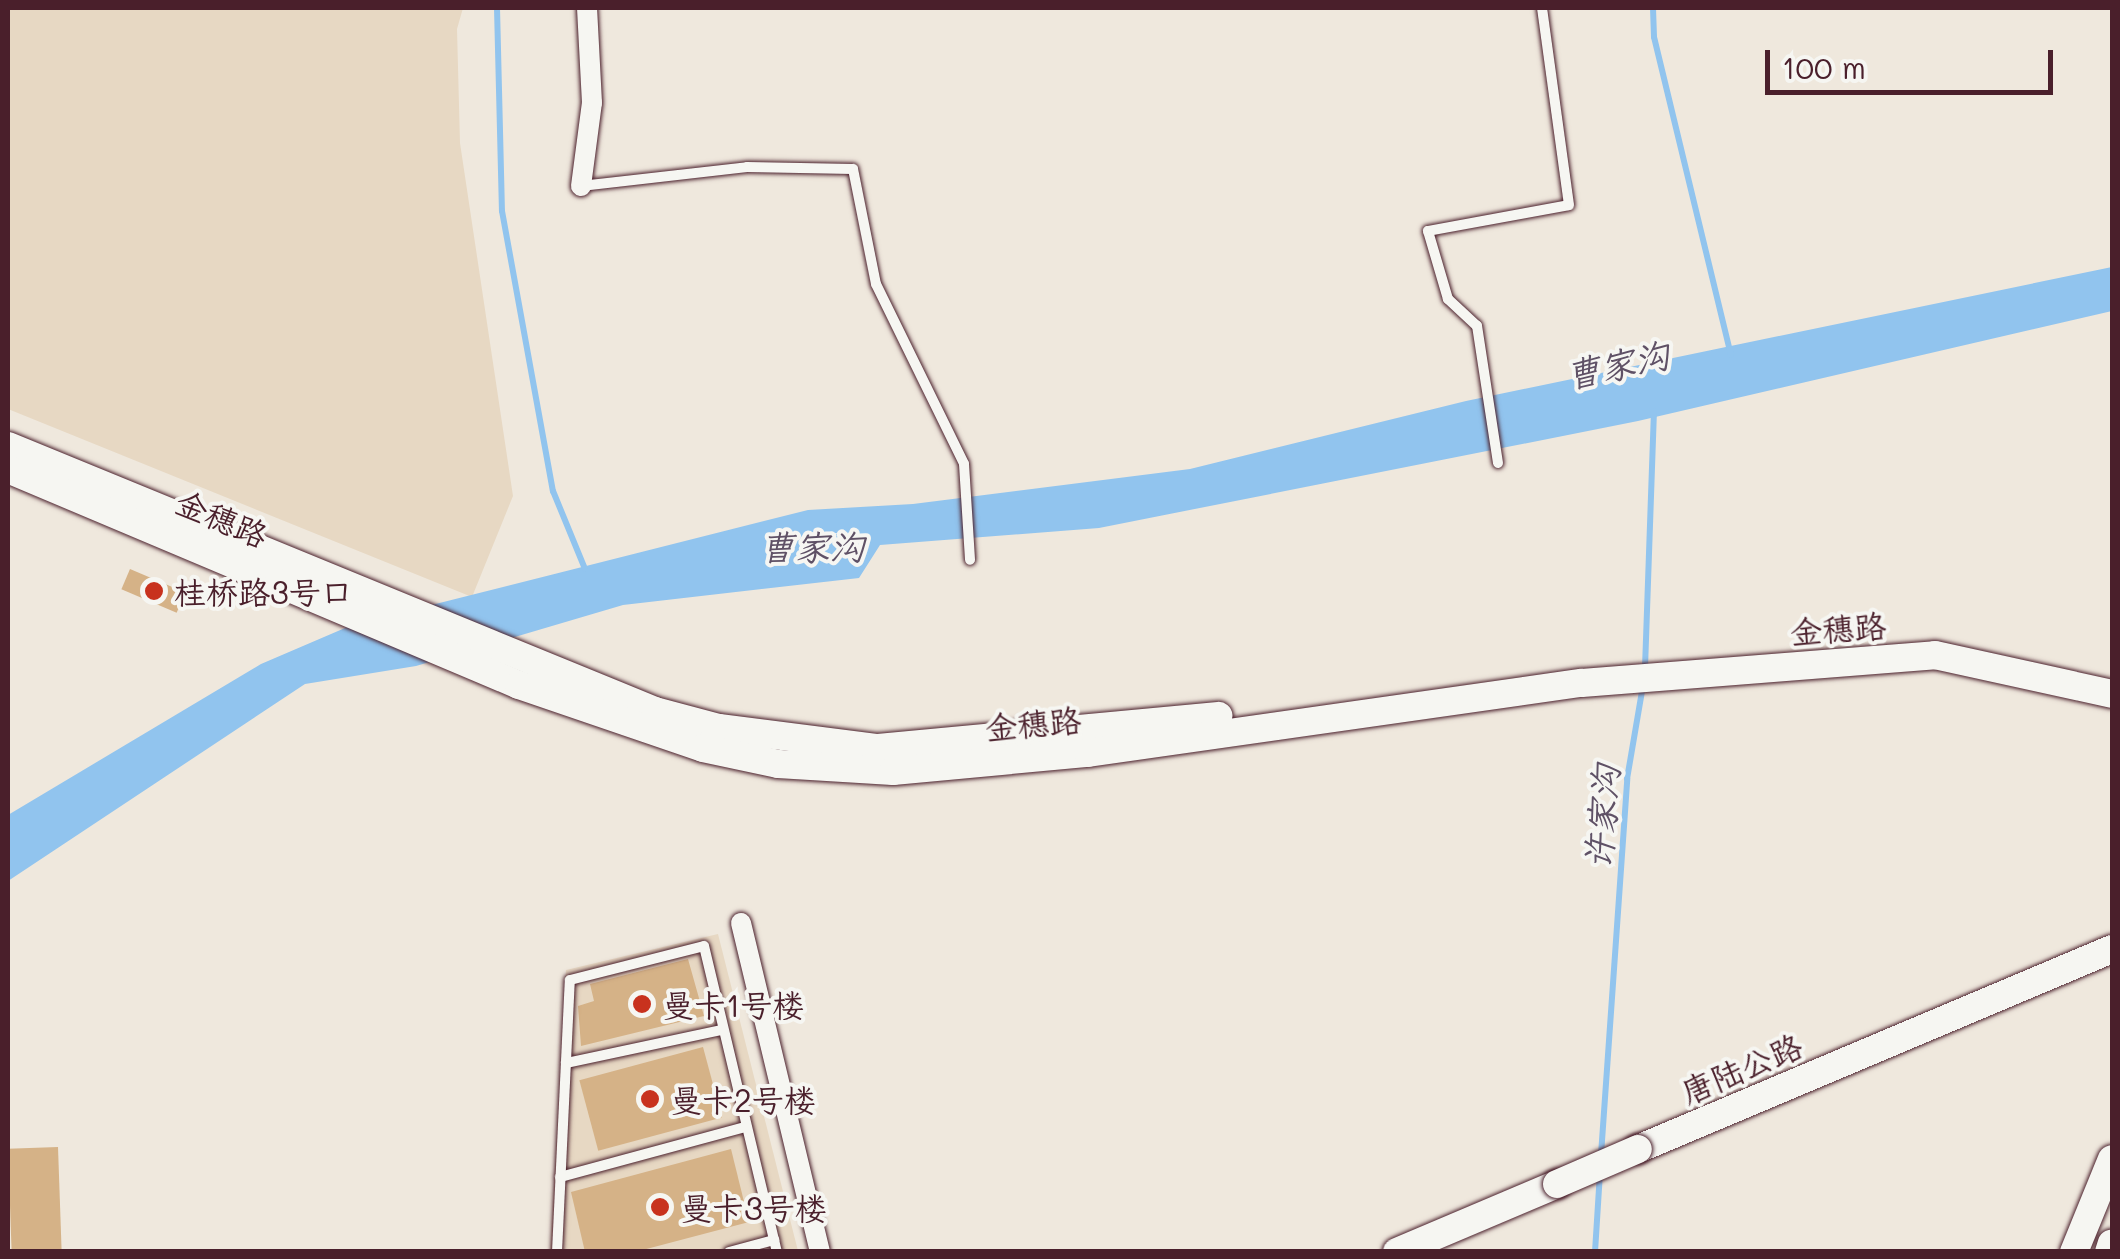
<!DOCTYPE html>
<html>
<head>
<meta charset="utf-8">
<style>
  body { margin:0 }
  #map { position:relative; width:2120px; height:1259px; overflow:hidden; background:#efe8dd; font-family:Mali,"LXGW WenKai TC",sans-serif }
  div>[style] { position:absolute }
  .built>* { inset:0; background:#e7d8c3 }
  .water>* { inset:0; background:#91c4ee }
  .stream>* { height:6px; margin:-3px; padding:0 3px; transform-origin:3px; border-radius:3px; background:#91c4ee }
  .building>* { inset:0; background:#d5b287; transform-origin:0 0 }
  .roads { filter:drop-shadow(0 0 2px #4a1f2b) drop-shadow(0 0 2px #4a1f2b) }
  .lane>* { height:10px; margin:-5px; padding:0 5px; transform-origin:5px; border-radius:5px; background:#f6f6f2 }
  .street>* { height:20px; margin:-10px; padding:0 10px; transform-origin:10px; border-radius:10px; background:#f6f6f2 }
  .secondary>* { height:28px; margin:-14px; padding:0 14px; transform-origin:14px; border-radius:14px; background:#f6f6f2 }
  .bridges { filter:drop-shadow(0 0 2px #4a1f2b) drop-shadow(0 0 2px #4a1f2b) }
  .secondary-bridge>* { height:28px; margin:-14px; padding:0 14px; transform-origin:14px; border-radius:14px; background:#f6f6f2 }
  .dots>* { width:28px; height:28px; translate:-50% -50%; box-sizing:border-box; border:5px solid #f6f6f2; border-radius:50% }
  span { translate:-50% -50%; white-space:nowrap; text-align:center; line-height:1.15; -webkit-text-stroke:8px #f6f6f2; paint-order:stroke }
  .street-label { font-size:32px; color:#4a1f2b }
  .poi-label { font-size:32px; color:#4a1f2b }
  .left { translate:0 -50%; text-align:left }
  .water-label { font-size:35px; color:#5f5166; font-style:italic }
  .frame { position:absolute; inset:0; border:10px solid #4a1f2b; pointer-events:none }
  .scale { position:absolute; left:1765px; top:50px; width:288px; height:45px; box-sizing:border-box; border:5px solid #4a1f2b; border-top:0; padding-left:12px; font-size:30px; line-height:35px; white-space:nowrap; color:#4a1f2b; -webkit-text-stroke:8px #f6f6f2; paint-order:stroke }
</style>
</head>
<body>
<div id="map">
  <div class="built">
    <div style="clip-path:polygon(8px 8px,463px 8px,457px 29px,460px 143px,513px 496px,472px 597px,8px 409px)"></div>
    <div style="clip-path:polygon(718px 934px,798px 1251px,550px 1252px,566px 970px)"></div>
  </div>
  <div class="water">
    <div style="clip-path:polygon(2112px 267px,2112px 311px,1638px 421px,1099px 528px,880px 545px,859px 578px,623px 605px,416px 666px,305px 684px,8px 881px,8px 815px,261px 664px,352px 625px,808px 510px,913px 504px,1190px 469px,1466px 401px)"></div>
  </div>
  <div class="stream">
    <div style="left:497px;top:8px;width:203px;rotate:88.6deg"></div>
    <div style="left:502px;top:211px;width:285px;rotate:79.7deg"></div>
    <div style="left:553px;top:491px;width:84px;rotate:67.7deg"></div>
    <div style="left:1653px;top:8px;width:29px;rotate:88deg"></div>
    <div style="left:1654px;top:37px;width:327px;rotate:76.4deg"></div>
    <div style="left:1645px;top:668px;width:257px;rotate:-88deg"></div>
    <div style="left:1601px;top:1155px;width:377px;rotate:-86deg"></div>
    <div style="left:1627px;top:779px;width:95px;rotate:-80.3deg"></div>
    <div style="left:1595px;top:1252px;width:79px;rotate:-86.4deg"></div>
  </div>
  <div class="building">
    <div style="left:130px;top:569px;width:60px;height:22px;rotate:23deg"></div>
    <div style="clip-path:polygon(688px 959px,704px 1016px,581px 1046px,578px 1006px,594px 1001px,590px 984px)"></div>
    <div style="left:703px;top:1047px;width:73px;height:128px;rotate:75deg"></div>
    <div style="left:58px;top:1147px;width:105px;height:50px;rotate:88deg"></div>
    <div style="clip-path:polygon(731px 1149px,749px 1222px,635px 1252px,585px 1252px,571px 1192px)"></div>
  </div>
  <div class="roads">
    <div class="lane">
      <div style="left:581px;top:186px;width:167px;rotate:-6.5deg"></div>
      <div style="left:747px;top:167px;width:106px;rotate:1.1deg"></div>
      <div style="left:853px;top:169px;width:117px;rotate:78.7deg"></div>
      <div style="left:876px;top:284px;width:200px;rotate:63.9deg"></div>
      <div style="left:964px;top:464px;width:96px;rotate:86.4deg"></div>
      <div style="left:1498px;top:463px;width:139px;rotate:-98.7deg"></div>
      <div style="left:1477px;top:326px;width:40px;rotate:-137deg"></div>
      <div style="left:1448px;top:299px;width:71px;rotate:-106.4deg"></div>
      <div style="left:1428px;top:231px;width:143px;rotate:-10.4deg"></div>
      <div style="left:1569px;top:205px;width:199px;rotate:-97.8deg"></div>
      <div style="left:566px;top:1063px;width:158px;rotate:-12deg"></div>
      <div style="left:560px;top:1177px;width:192px;rotate:-15.1deg"></div>
      <div style="left:557px;top:1252px;width:272px;rotate:-87.3deg"></div>
      <div style="left:570px;top:980px;width:138px;rotate:-14.2deg"></div>
      <div style="left:704px;top:946px;width:315px;rotate:76.6deg"></div>
      <div style="left:729px;top:1252px;width:47px;rotate:-14.9deg"></div>
    </div>
    <div class="street">
      <div style="left:581px;top:186px;width:84px;rotate:-82.5deg"></div>
      <div style="left:592px;top:103px;width:95px;rotate:-93deg"></div>
      <div style="left:741px;top:923px;width:338px;rotate:76.5deg"></div>
    </div>
    <div class="secondary">
      <div style="left:8px;top:446px;width:699px;rotate:22.27deg"></div>
      <div style="left:655px;top:711px;width:66px;rotate:14.9deg"></div>
      <div style="left:719px;top:728px;width:160px;rotate:7.2deg"></div>
      <div style="left:878px;top:748px;width:342px;rotate:-5.4deg"></div>
      <div style="left:8px;top:469px;width:555px;rotate:22.91deg"></div>
      <div style="left:519px;top:685px;width:194px;rotate:18.9deg"></div>
      <div style="left:703px;top:748px;width:77px;rotate:12deg"></div>
      <div style="left:778px;top:764px;width:115px;rotate:3.5deg"></div>
      <div style="left:893px;top:771px;width:196px;rotate:-5.3deg"></div>
      <div style="left:1088px;top:753px;width:499px;rotate:-8.1deg"></div>
      <div style="left:1582px;top:683px;width:354px;rotate:-4.5deg"></div>
      <div style="left:1935px;top:655px;width:181px;rotate:12.4deg"></div>
      <div style="left:1638px;top:1149px;width:514px;rotate:-22.88deg"></div>
      <div style="left:1397px;top:1252px;width:174px;rotate:-23deg"></div>
      <div style="left:2074px;top:1252px;width:100px;rotate:-67.8deg"></div>
      <div style="left:2109px;top:1252px;width:9px;rotate:-72deg"></div>
    </div>
  </div>
  <div class="bridges">
    <div class="secondary-bridge">
      <div style="left:1557px;top:1184px;width:88px;rotate:-23.4deg"></div>
    </div>
  </div>
  <div class="dots">
    <div style="left:154px;top:591px;background:#c8321e"></div>
    <div style="left:642px;top:1004px;background:#c8321e"></div>
    <div style="left:650px;top:1099px;background:#c8321e"></div>
    <div style="left:660px;top:1207px;background:#c8321e"></div>
  </div>
  <div class="street-label">
    <span style="left:222px;top:518px;rotate:23deg">金穗路</span>
    <span style="left:1838px;top:628px;rotate:-4deg">金穗路</span>
    <span style="left:1033px;top:723px;rotate:-5deg">金穗路</span>
    <span style="left:1741px;top:1068px;rotate:-23deg">唐陆公路</span>
  </div>
  <div class="poi-label">
    <span class="left" style="left:174px;top:591px">桂桥路3号口</span>
    <span class="left" style="left:662px;top:1004px">曼卡1号楼</span>
    <span class="left" style="left:670px;top:1099px">曼卡2号楼</span>
    <span class="left" style="left:680px;top:1207px">曼卡3号楼</span>
  </div>
  <div class="water-label">
    <span style="left:1617px;top:364px;rotate:-12deg">曹家沟</span>
    <span style="left:812px;top:546px">曹家沟</span>
    <span style="left:1601px;top:817px;rotate:-85deg">许家沟</span>
  </div>
  <div class="frame"></div>
  <div class="scale">100 m</div>
</div>
</body>
</html>
